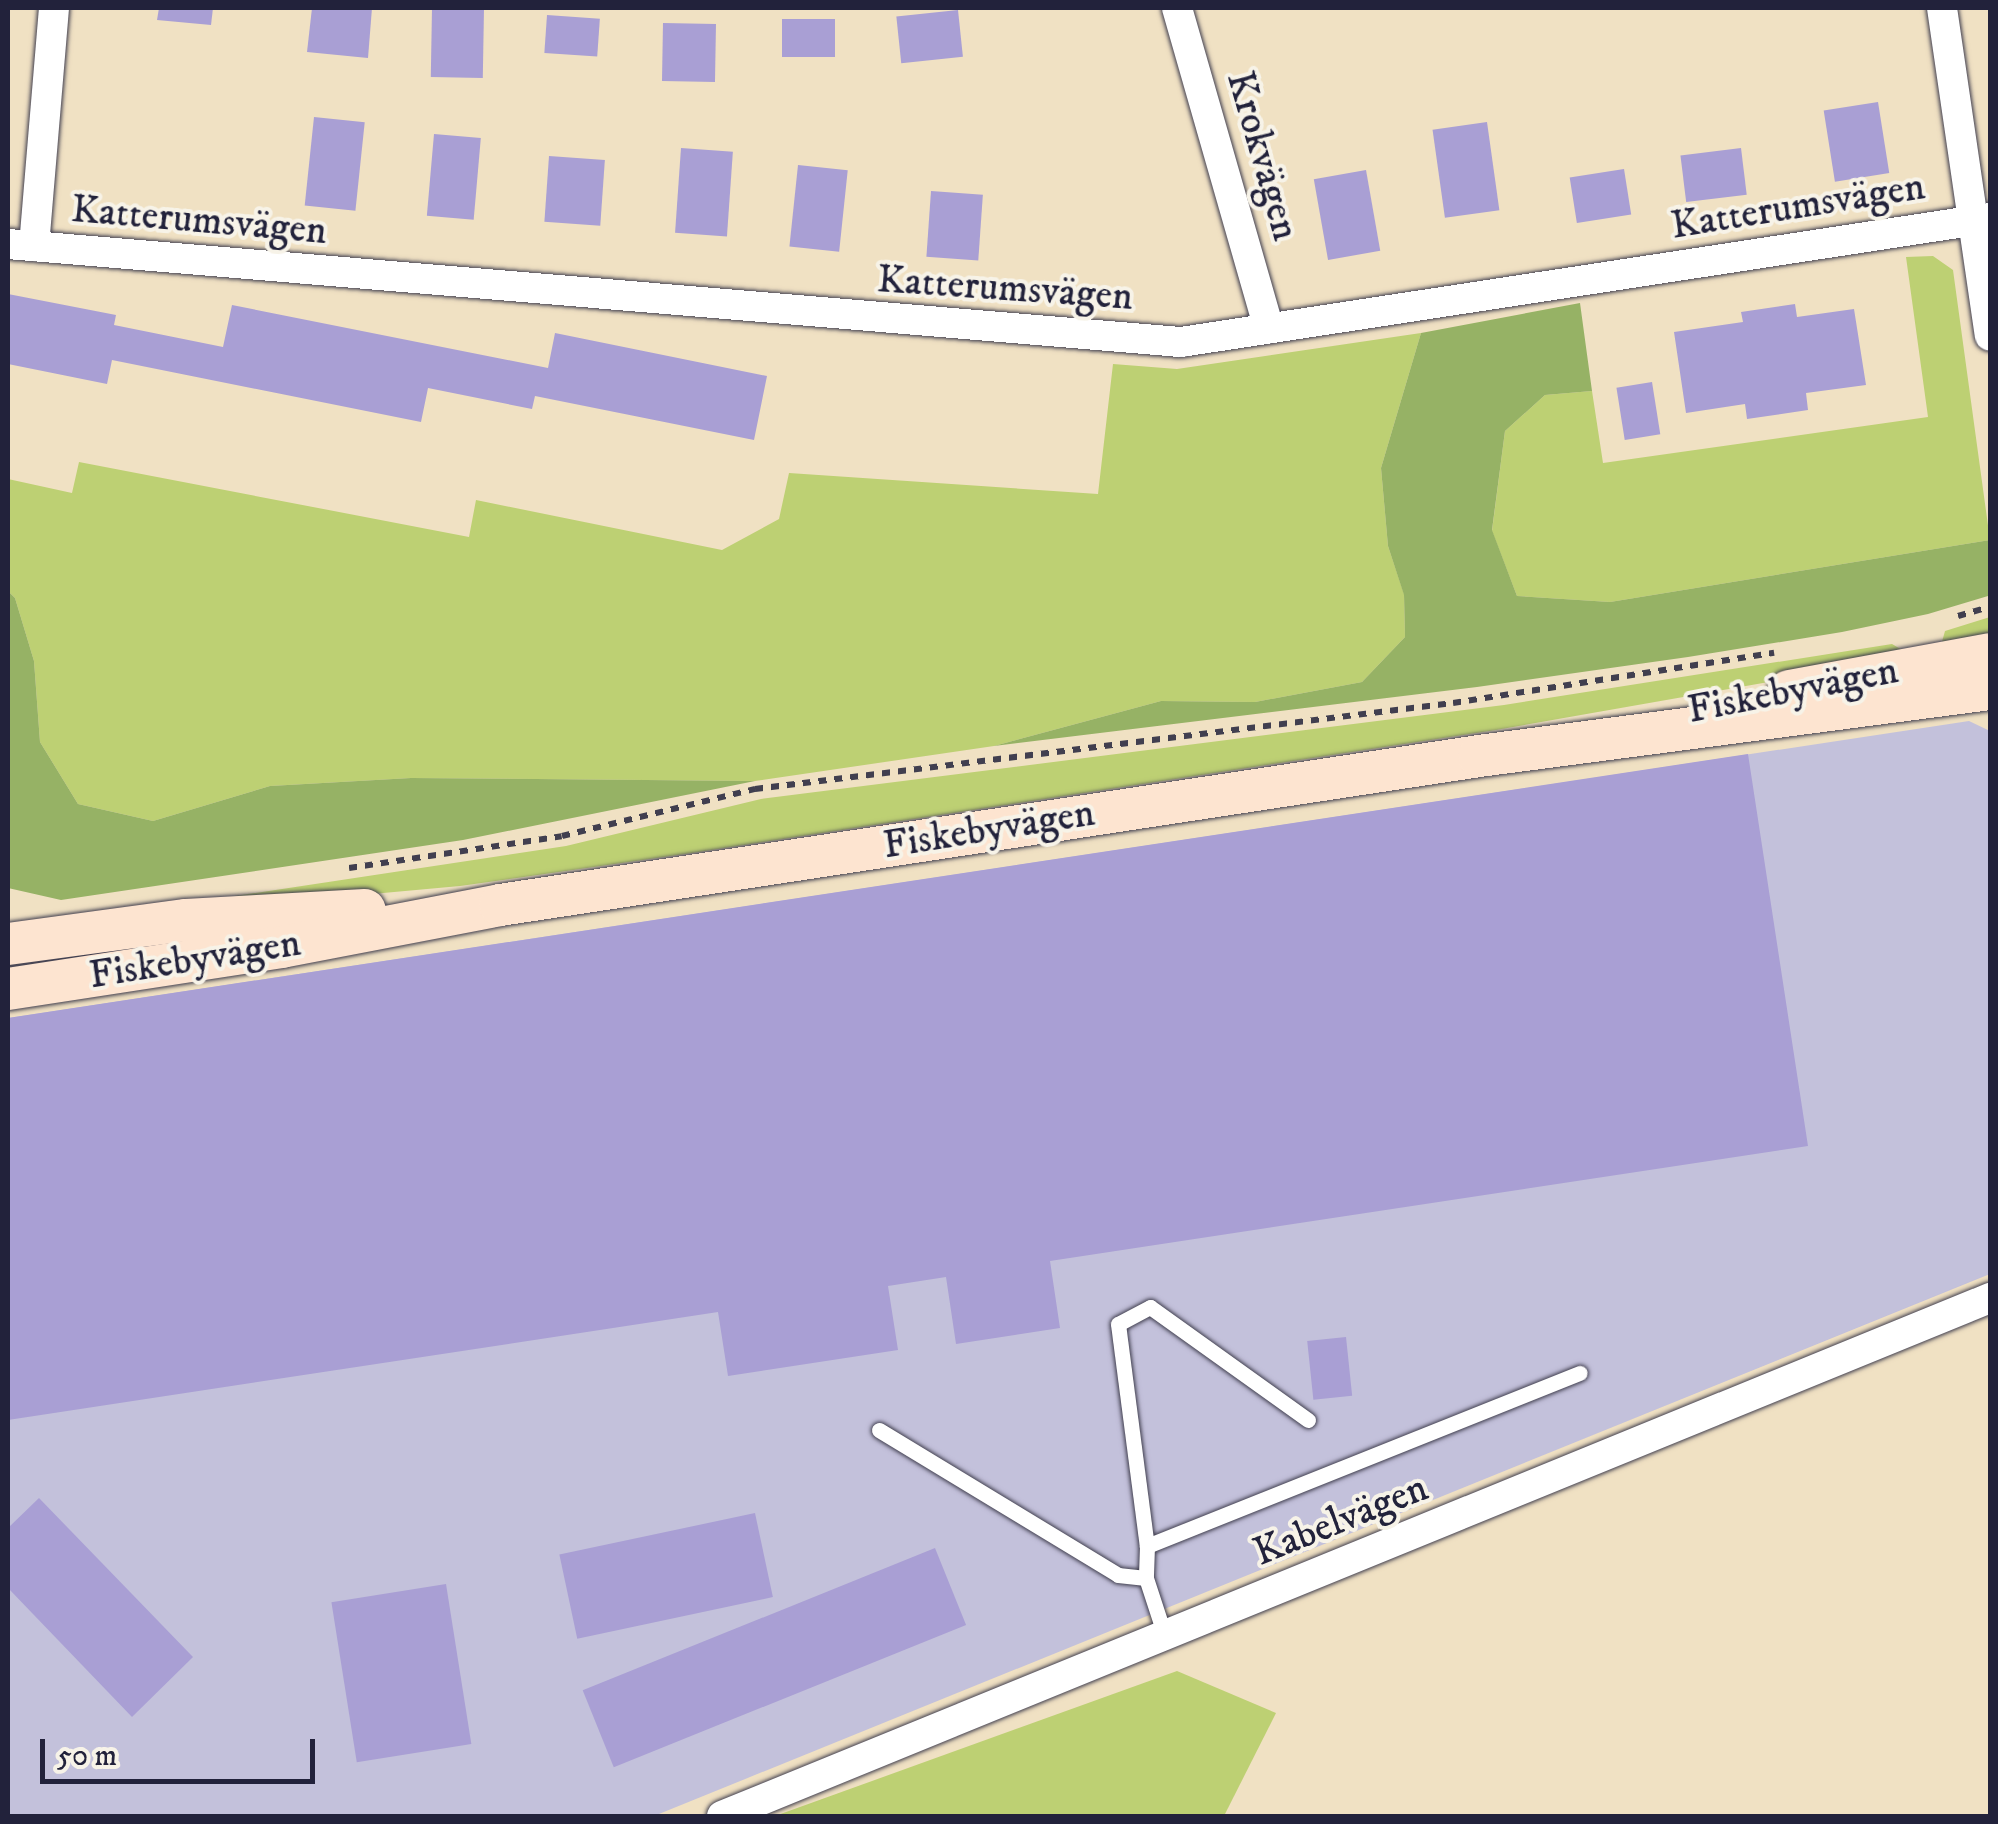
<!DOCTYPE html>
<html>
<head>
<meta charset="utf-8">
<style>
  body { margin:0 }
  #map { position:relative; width:1998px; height:1824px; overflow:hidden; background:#f0e1c3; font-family:"IM FELL DW Pica",serif }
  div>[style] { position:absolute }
  .industrial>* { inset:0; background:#c3c1db }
  .green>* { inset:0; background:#bdd073 }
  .forest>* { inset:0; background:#96b265 }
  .building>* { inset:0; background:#a99fd4; transform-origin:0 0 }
  .path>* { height:6px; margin-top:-3px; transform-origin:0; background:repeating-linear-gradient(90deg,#413f4f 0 8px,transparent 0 16px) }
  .roads { filter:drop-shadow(0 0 2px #413f4f) drop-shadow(0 0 2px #413f4f) }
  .lane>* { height:15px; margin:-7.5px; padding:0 7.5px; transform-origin:7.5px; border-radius:7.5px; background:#fff }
  .street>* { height:30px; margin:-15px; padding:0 15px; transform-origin:15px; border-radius:15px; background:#fff }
  .secondary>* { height:42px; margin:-21px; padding:0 21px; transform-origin:21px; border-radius:21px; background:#fde4d0 }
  span { translate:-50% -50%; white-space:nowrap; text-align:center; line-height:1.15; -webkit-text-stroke:8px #f7f3e8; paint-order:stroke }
  .street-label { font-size:40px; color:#22223b }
  .frame { position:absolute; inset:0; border:10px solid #22223b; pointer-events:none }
  .scale { position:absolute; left:40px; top:1739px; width:275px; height:45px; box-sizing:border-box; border:5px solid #22223b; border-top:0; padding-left:12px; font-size:30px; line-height:35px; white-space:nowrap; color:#22223b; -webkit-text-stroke:8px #f7f3e8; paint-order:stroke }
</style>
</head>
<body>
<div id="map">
  <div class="industrial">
    <div style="clip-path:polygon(1969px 721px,1990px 731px,1990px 1274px,654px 1816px,8px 1816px,8px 1018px)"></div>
  </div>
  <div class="green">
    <div style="clip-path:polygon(1933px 256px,1953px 270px,1990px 540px,1610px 602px,1517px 596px,1492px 531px,1505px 431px,1545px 395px,1592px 391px,1603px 463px,1928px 417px,1906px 257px)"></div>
    <div style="clip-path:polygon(1421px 333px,1381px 468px,1388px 546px,1404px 594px,1405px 637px,1362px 682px,1255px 702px,1161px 701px,994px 746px,755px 781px,411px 778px,270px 786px,153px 821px,78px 804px,40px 742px,34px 661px,15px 598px,8px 591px,8px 479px,72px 493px,79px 462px,469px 537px,476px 500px,722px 550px,779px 519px,789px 473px,1098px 494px,1113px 364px,1177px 369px)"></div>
    <div style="clip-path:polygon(1990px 617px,1990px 637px,1940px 649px,1945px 631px)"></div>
    <div style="clip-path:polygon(1892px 644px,1904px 651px,1797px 677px,1496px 730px,692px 853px,460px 886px,63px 922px,566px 846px,761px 799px,1504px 705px)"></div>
    <div style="clip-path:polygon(1177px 1671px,1276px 1713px,1224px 1816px,775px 1816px)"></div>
  </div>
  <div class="forest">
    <div style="clip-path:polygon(1580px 303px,1592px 391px,1545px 395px,1505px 431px,1492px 530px,1517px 596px,1610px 602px,1990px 540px,1988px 596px,1928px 614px,1842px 632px,1688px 657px,1477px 687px,994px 746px,1161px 701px,1255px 702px,1362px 682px,1405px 637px,1404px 595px,1388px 546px,1381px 468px,1421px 333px)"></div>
    <div style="clip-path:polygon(8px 591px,15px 598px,34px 661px,40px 742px,78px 804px,153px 821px,270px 786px,411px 778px,755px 781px,463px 840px,61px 900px,8px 888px)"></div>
  </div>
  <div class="building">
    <div style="clip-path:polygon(159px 8px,213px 8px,211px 25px,157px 20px)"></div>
    <div style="clip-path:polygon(312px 8px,372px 8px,368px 58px,307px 52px)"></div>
    <div style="left:432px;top:8px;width:52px;height:69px;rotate:1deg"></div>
    <div style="left:958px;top:10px;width:47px;height:62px;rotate:84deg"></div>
    <div style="left:547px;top:15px;width:53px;height:38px;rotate:4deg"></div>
    <div style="left:782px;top:19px;width:53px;height:38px"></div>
    <div style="left:663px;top:23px;width:53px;height:58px;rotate:1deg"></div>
    <div style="left:1878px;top:102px;width:72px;height:55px;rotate:81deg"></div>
    <div style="left:314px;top:117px;width:51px;height:89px;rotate:6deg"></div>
    <div style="left:1487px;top:122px;width:89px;height:55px;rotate:82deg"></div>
    <div style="left:434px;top:134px;width:47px;height:82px;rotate:5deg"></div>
    <div style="left:681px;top:148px;width:52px;height:85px;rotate:4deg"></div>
    <div style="left:1741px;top:148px;width:47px;height:61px;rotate:83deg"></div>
    <div style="left:549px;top:156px;width:56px;height:66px;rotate:4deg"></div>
    <div style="left:798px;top:165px;width:50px;height:82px;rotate:6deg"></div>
    <div style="left:1624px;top:169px;width:46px;height:55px;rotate:81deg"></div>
    <div style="left:1366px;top:170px;width:82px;height:53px;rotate:80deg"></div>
    <div style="left:931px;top:191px;width:52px;height:66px;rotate:4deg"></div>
    <div style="clip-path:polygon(8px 294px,116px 315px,114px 325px,223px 347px,232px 305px,548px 368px,555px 333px,767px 376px,754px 440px,535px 396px,532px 409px,428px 388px,421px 422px,112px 360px,107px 384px,8px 364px)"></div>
    <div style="clip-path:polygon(1795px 304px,1797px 317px,1854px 309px,1866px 385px,1806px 393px,1808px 410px,1747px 419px,1745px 404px,1686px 413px,1674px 332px,1743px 322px,1741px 312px)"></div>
    <div style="left:1652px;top:382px;width:53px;height:36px;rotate:81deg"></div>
    <div style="clip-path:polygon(1748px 754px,1808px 1146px,1050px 1261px,1060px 1328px,956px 1344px,946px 1277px,888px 1286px,898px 1350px,728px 1376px,718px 1312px,8px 1420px,8px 1018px)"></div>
    <div style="left:1346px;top:1337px;width:59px;height:39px;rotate:84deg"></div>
    <div style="clip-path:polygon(39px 1498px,193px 1657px,132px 1717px,8px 1588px,8px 1528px)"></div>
    <div style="left:755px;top:1513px;width:86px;height:200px;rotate:78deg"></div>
    <div style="left:935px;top:1548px;width:83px;height:380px;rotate:68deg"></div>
    <div style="left:446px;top:1584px;width:162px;height:116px;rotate:81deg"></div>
  </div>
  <div class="path">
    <div style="left:1958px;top:616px;width:33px;rotate:-16deg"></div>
    <div style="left:349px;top:868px;width:215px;rotate:-8.5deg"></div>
    <div style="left:562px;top:836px;width:199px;rotate:-13.7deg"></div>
    <div style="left:755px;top:789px;width:703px;rotate:-7.02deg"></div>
    <div style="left:1453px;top:703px;width:325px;rotate:-8.9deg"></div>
  </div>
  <div class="roads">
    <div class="lane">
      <div style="left:1308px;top:1420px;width:194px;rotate:-144.4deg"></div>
      <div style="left:1150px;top:1307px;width:36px;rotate:152deg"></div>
      <div style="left:1118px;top:1324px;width:224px;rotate:82.6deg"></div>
      <div style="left:1147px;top:1546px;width:466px;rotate:-21.8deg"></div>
      <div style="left:879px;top:1430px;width:280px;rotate:31.2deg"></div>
      <div style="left:1118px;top:1575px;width:28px;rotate:6deg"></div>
      <div style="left:1147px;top:1546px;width:32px;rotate:92deg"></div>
      <div style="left:1146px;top:1578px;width:61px;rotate:71.9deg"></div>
    </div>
    <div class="street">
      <div style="left:1177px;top:8px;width:333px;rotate:74deg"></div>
      <div style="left:1942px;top:8px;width:331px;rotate:81.7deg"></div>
      <div style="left:8px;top:244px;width:1177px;rotate:4.78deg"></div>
      <div style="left:1181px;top:342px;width:818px;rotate:-8.71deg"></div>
      <div style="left:34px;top:246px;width:239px;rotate:-85.2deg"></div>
      <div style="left:722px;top:1816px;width:1370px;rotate:-22.22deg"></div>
    </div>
    <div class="secondary">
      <div style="left:1789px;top:691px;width:204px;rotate:-10.4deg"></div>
      <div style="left:8px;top:944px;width:180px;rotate:-7.7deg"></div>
      <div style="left:186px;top:920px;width:179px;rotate:-3.2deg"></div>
      <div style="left:8px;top:989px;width:277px;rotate:-8.7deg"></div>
      <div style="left:282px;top:947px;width:222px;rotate:-10.9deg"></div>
      <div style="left:500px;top:905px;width:990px;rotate:-8.65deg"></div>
      <div style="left:1479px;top:756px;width:515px;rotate:-7.47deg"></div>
    </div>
  </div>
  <div class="street-label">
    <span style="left:1262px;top:156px;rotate:74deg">Krokvägen</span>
    <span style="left:1798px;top:207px;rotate:-9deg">Katterumsvägen</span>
    <span style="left:199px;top:221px;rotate:5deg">Katterumsvägen</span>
    <span style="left:1005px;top:289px;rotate:4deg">Katterumsvägen</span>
    <span style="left:1793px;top:691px;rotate:-11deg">Fiskebyvägen</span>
    <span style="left:989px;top:830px;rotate:-9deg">Fiskebyvägen</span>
    <span style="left:195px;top:960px;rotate:-9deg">Fiskebyvägen</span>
    <span style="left:1341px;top:1521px;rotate:-22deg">Kabelvägen</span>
  </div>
  <div class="frame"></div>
  <div class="scale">50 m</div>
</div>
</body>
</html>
